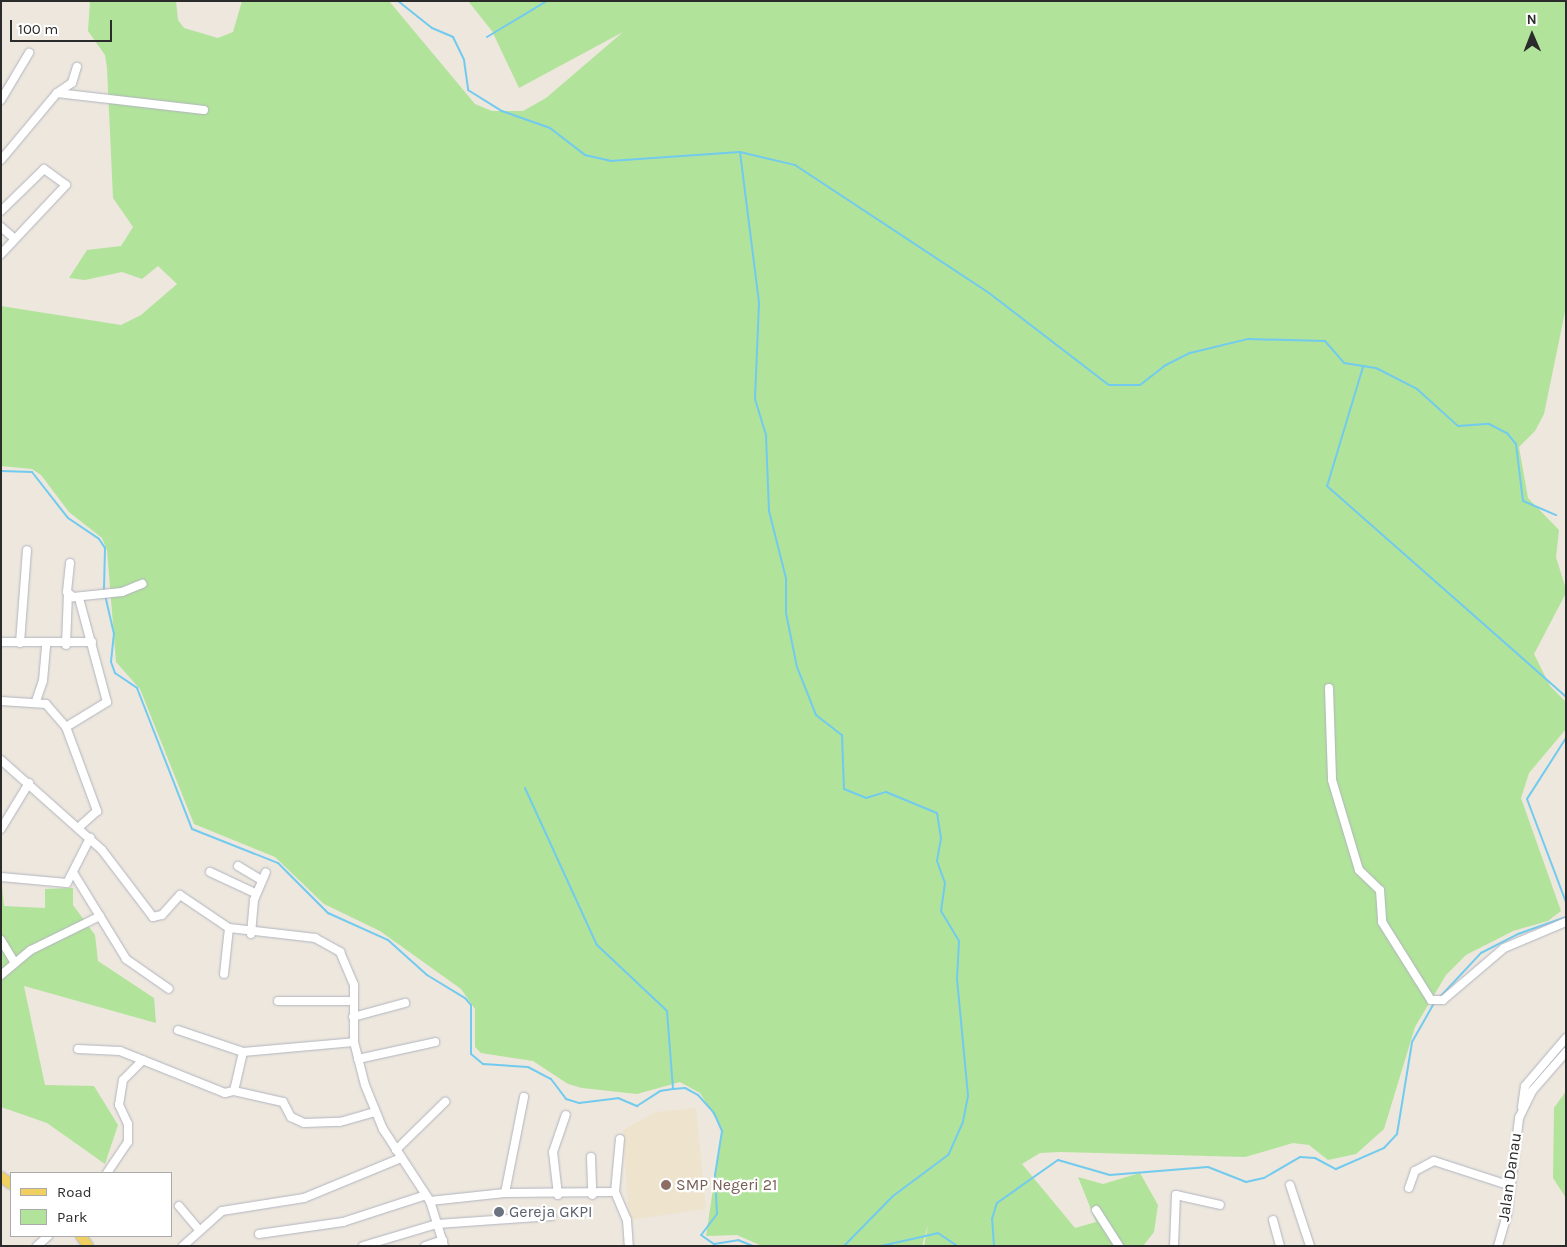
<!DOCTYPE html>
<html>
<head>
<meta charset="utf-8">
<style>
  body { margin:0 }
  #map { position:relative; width:1567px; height:1247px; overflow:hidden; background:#ede7de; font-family:Karla,sans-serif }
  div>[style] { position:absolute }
  .education>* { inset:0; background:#eee4cd }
  .green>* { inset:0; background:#b2e39b }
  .stream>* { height:2px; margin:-1px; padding:0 1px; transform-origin:1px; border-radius:1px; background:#72cbee }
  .roads { filter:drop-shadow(0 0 1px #b1b4bf) drop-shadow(0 0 1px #b1b4bf) }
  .minor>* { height:8px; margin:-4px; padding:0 4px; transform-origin:4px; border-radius:4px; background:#fff }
  .major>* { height:10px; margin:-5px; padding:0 5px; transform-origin:5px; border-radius:5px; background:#f0d060 }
  .dots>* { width:14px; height:14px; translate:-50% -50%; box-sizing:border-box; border:2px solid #fff; border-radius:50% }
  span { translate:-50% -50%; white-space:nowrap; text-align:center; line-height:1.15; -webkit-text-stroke:4.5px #fff; paint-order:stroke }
  .street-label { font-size:16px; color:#2b2b2b }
  .education-label { font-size:16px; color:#785e54 }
  .left { translate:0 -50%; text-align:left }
  .worship-label { font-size:16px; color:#5b616d }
  .frame { position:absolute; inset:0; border:2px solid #2b2b2b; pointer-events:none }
  .legend { position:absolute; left:10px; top:1172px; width:162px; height:65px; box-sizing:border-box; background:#fff; border:1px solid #aaa; margin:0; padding:6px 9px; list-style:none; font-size:15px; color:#2b2b2b }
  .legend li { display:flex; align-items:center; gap:10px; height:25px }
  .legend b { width:25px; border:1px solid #aaa }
  .north { position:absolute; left:1507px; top:10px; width:50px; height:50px; -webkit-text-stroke:4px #fff; paint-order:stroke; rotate:359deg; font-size:14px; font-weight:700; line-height:20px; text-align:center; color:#2b2b2b }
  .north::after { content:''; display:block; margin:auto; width:18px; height:22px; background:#2b2b2b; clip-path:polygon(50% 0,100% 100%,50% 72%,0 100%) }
  .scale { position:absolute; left:10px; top:20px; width:102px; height:22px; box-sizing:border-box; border:2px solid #2b2b2b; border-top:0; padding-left:6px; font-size:15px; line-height:18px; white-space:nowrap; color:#2b2b2b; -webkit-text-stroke:4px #fff; paint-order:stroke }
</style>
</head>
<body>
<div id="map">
  <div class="education">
    <div style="clip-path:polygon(696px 1108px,706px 1209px,629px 1220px,623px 1130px,656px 1112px)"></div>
  </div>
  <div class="green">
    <div style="clip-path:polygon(90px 1px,176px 1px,178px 20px,184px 28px,218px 38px,233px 32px,242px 1px,389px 1px,475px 104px,492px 111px,523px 111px,546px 98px,623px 32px,519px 88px,492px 31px,468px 1px,1566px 1px,1566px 307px,1544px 414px,1535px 431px,1519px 447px,1528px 498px,1559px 530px,1556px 557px,1565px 586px,1565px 595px,1534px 654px,1550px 686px,1566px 702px,1566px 729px,1529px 773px,1521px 798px,1561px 911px,1548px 921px,1513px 931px,1466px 955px,1446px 975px,1415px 1027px,1384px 1129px,1356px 1154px,1328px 1160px,1309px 1145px,1293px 1143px,1245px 1157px,1061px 1152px,1040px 1153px,1022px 1164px,1075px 1228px,1096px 1222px,1078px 1177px,1103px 1184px,1140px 1173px,1158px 1205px,1154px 1232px,1143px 1246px,924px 1246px,928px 1225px,922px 1246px,762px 1246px,737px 1235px,706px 1236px,722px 1129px,700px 1093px,680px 1082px,637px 1094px,582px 1088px,568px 1084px,533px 1061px,481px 1053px,475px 1047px,475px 1009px,461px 989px,380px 931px,324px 904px,275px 857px,194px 824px,140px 689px,116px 662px,107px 550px,102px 538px,69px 512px,41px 475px,32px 469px,1px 466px,1px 306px,121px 325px,141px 315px,177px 284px,158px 266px,142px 279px,122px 272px,85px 280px,69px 278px,87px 250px,121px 246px,133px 227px,113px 198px,107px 68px,105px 55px,88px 31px)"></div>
    <div style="clip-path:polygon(1px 874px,4px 906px,45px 908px,45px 889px,73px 888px,73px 905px,95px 935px,98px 961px,154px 998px,156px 1023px,24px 986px,45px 1085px,94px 1086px,118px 1125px,105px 1164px,47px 1123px,1px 1107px)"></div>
    <div style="clip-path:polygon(1566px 1091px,1566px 1198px,1553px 1178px,1554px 1108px)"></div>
  </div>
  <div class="stream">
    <div style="left:398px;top:1px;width:43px;rotate:38.5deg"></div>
    <div style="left:432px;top:28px;width:23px;rotate:23deg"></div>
    <div style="left:453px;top:37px;width:25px;rotate:64deg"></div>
    <div style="left:464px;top:60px;width:30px;rotate:82deg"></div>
    <div style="left:468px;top:90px;width:40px;rotate:32deg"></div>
    <div style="left:502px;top:111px;width:51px;rotate:19.5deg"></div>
    <div style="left:550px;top:128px;width:44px;rotate:37.6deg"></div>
    <div style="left:585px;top:155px;width:26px;rotate:13deg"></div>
    <div style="left:610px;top:161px;width:130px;rotate:-4deg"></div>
    <div style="left:740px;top:152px;width:152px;rotate:82.8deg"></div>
    <div style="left:759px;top:303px;width:96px;rotate:92.4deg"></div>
    <div style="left:755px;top:399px;width:39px;rotate:73deg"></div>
    <div style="left:766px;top:436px;width:75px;rotate:87.7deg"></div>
    <div style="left:769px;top:511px;width:69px;rotate:75.8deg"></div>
    <div style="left:786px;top:578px;width:35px;rotate:90deg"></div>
    <div style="left:786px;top:613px;width:55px;rotate:78.5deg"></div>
    <div style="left:797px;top:667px;width:52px;rotate:68.4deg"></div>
    <div style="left:816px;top:715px;width:33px;rotate:38deg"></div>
    <div style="left:842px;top:735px;width:54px;rotate:87.9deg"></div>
    <div style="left:844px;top:789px;width:24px;rotate:22deg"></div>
    <div style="left:866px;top:798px;width:21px;rotate:-17deg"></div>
    <div style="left:886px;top:792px;width:55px;rotate:22.4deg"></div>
    <div style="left:937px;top:813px;width:25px;rotate:81deg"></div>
    <div style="left:941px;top:838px;width:23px;rotate:100deg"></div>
    <div style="left:937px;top:861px;width:23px;rotate:70deg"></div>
    <div style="left:945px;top:883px;width:28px;rotate:98deg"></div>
    <div style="left:941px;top:911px;width:35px;rotate:59deg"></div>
    <div style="left:959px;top:941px;width:38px;rotate:93deg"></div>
    <div style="left:957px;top:979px;width:118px;rotate:84.6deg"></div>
    <div style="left:968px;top:1096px;width:26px;rotate:101deg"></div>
    <div style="left:963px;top:1122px;width:36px;rotate:114deg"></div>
    <div style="left:948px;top:1155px;width:69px;rotate:143.3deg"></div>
    <div style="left:893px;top:1196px;width:70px;rotate:134.4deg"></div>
    <div style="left:487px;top:37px;width:70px;rotate:-31deg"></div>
    <div style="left:740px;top:152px;width:57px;rotate:13.3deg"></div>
    <div style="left:795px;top:165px;width:232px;rotate:33.4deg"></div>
    <div style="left:989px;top:293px;width:151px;rotate:37.5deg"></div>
    <div style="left:1109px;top:385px;width:31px"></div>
    <div style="left:1140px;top:385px;width:31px;rotate:-38deg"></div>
    <div style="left:1164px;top:366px;width:29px;rotate:-27deg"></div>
    <div style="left:1190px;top:353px;width:60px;rotate:-13.6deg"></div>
    <div style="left:1248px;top:339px;width:77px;rotate:1.5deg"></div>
    <div style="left:1325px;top:341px;width:29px;rotate:49deg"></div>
    <div style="left:1344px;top:363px;width:32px;rotate:9deg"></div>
    <div style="left:1376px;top:368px;width:46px;rotate:27.1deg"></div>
    <div style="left:1417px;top:389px;width:55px;rotate:42.1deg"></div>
    <div style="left:1458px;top:426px;width:31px;rotate:-4deg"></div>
    <div style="left:1489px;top:424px;width:20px;rotate:27deg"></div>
    <div style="left:1507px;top:433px;width:14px;rotate:51deg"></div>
    <div style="left:1516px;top:444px;width:57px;rotate:83deg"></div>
    <div style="left:1523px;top:501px;width:36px;rotate:23deg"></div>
    <div style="left:1363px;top:367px;width:124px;rotate:106.8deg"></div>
    <div style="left:1327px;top:486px;width:319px;rotate:41.4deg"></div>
    <div style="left:1px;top:471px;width:31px;rotate:2deg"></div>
    <div style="left:32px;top:472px;width:58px;rotate:52deg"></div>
    <div style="left:68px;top:518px;width:37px;rotate:34deg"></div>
    <div style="left:99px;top:539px;width:11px;rotate:56deg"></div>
    <div style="left:105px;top:548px;width:42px;rotate:91.4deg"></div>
    <div style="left:105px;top:595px;width:39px;rotate:77deg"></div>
    <div style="left:114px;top:633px;width:29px;rotate:96deg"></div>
    <div style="left:111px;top:662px;width:12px;rotate:70deg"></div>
    <div style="left:115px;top:673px;width:27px;rotate:34deg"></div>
    <div style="left:137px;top:688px;width:151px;rotate:68.7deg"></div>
    <div style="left:192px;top:829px;width:92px;rotate:21.6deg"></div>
    <div style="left:278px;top:863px;width:71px;rotate:45deg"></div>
    <div style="left:328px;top:913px;width:66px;rotate:24.2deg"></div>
    <div style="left:388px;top:940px;width:52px;rotate:41.9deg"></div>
    <div style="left:427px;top:975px;width:44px;rotate:31.2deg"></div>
    <div style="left:465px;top:998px;width:9px;rotate:49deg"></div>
    <div style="left:471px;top:1005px;width:49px;rotate:90deg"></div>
    <div style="left:471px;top:1054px;width:16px;rotate:40deg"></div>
    <div style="left:483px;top:1064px;width:45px;rotate:3.8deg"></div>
    <div style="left:528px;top:1067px;width:26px;rotate:28deg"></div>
    <div style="left:551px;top:1079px;width:25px;rotate:53deg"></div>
    <div style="left:566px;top:1099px;width:14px;rotate:17deg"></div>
    <div style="left:579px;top:1103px;width:39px;rotate:-7deg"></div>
    <div style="left:618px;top:1098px;width:21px;rotate:23deg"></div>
    <div style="left:637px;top:1106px;width:27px;rotate:-33deg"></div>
    <div style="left:660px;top:1091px;width:13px;rotate:-9deg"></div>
    <div style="left:673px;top:1089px;width:12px;rotate:-5deg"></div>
    <div style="left:685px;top:1088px;width:15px;rotate:28deg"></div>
    <div style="left:698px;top:1095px;width:24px;rotate:48deg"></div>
    <div style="left:714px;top:1113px;width:20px;rotate:66deg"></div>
    <div style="left:722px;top:1131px;width:45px;rotate:99deg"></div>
    <div style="left:715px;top:1175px;width:39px;rotate:87deg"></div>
    <div style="left:717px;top:1214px;width:26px;rotate:127deg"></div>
    <div style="left:701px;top:1235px;width:16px;rotate:35deg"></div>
    <div style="left:714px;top:1244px;width:24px;rotate:-9deg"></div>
    <div style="left:738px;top:1240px;width:16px;rotate:22deg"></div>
    <div style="left:1566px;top:738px;width:72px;rotate:122.6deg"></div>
    <div style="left:1527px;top:799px;width:110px;rotate:69.3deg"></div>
    <div style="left:525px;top:788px;width:173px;rotate:65.4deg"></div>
    <div style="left:597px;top:945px;width:96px;rotate:43.3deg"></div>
    <div style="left:667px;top:1011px;width:78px;rotate:85.6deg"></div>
    <div style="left:1439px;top:998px;width:62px;rotate:-47deg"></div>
    <div style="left:1481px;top:953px;width:42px;rotate:-27.2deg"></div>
    <div style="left:1518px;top:934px;width:51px;rotate:-19.5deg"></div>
    <div style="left:881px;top:1246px;width:58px;rotate:-12.8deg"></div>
    <div style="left:938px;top:1233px;width:23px;rotate:34deg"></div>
    <div style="left:994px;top:1246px;width:27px;rotate:-94deg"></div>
    <div style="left:992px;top:1219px;width:17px;rotate:-73deg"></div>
    <div style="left:997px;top:1203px;width:75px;rotate:-35.2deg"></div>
    <div style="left:1058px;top:1160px;width:54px;rotate:16.1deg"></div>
    <div style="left:1110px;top:1175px;width:98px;rotate:-4.7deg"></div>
    <div style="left:1208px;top:1167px;width:41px;rotate:21.5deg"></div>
    <div style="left:1246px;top:1182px;width:18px;rotate:-13deg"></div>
    <div style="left:1264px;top:1178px;width:42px;rotate:-30.3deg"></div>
    <div style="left:1300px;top:1157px;width:15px;rotate:4deg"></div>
    <div style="left:1315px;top:1158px;width:24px;rotate:28deg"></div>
    <div style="left:1336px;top:1169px;width:52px;rotate:-23.6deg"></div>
    <div style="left:1384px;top:1148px;width:19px;rotate:-47deg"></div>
    <div style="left:1397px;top:1134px;width:93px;rotate:-80.7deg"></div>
    <div style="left:1412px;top:1042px;width:43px;rotate:-60.4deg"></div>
  </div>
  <div class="roads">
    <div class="minor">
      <div style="left:57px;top:93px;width:148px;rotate:6.6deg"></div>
      <div style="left:1px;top:100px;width:55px;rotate:-59.2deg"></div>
      <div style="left:1px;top:160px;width:87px;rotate:-50.1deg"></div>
      <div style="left:57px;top:93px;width:18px;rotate:-34deg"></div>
      <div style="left:72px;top:83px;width:17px;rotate:-73deg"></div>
      <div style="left:1px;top:211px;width:60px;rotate:-44.3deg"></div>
      <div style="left:44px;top:169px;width:27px;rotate:36deg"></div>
      <div style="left:66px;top:185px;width:95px;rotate:133.3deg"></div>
      <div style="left:1px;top:227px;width:18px;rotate:41deg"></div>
      <div style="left:70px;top:563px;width:29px;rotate:96deg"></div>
      <div style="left:67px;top:592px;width:8px;rotate:40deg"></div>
      <div style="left:73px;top:597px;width:49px;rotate:-5.8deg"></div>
      <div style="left:122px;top:592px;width:22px;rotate:-22deg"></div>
      <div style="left:1px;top:642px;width:91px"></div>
      <div style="left:20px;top:643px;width:93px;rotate:-85.7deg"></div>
      <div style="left:66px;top:645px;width:51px;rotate:-87.8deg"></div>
      <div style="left:1329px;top:688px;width:92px;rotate:88.1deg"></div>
      <div style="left:1332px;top:780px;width:94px;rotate:73.3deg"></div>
      <div style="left:1359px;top:870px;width:29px;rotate:44deg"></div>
      <div style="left:1380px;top:890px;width:32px;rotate:86deg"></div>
      <div style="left:1382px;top:922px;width:92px;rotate:57.9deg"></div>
      <div style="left:1431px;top:1000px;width:12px"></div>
      <div style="left:1443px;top:1000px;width:80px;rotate:-40.4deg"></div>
      <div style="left:1504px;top:948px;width:67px;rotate:-22.8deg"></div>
      <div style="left:1px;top:701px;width:45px;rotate:3.8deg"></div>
      <div style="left:46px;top:704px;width:30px;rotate:49deg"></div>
      <div style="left:66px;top:727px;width:90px;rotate:69.7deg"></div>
      <div style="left:97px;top:811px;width:24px;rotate:138deg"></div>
      <div style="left:36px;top:701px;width:21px;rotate:-71deg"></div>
      <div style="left:43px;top:681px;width:37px;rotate:-85deg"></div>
      <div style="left:66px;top:727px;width:48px;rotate:-31.4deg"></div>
      <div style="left:107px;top:702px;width:108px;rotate:-105.1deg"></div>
      <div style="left:1px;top:760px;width:135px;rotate:41.7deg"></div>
      <div style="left:102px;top:850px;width:84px;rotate:52.7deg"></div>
      <div style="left:153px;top:917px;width:9px;rotate:-13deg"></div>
      <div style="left:162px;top:915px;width:27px;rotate:-48deg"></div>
      <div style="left:180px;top:895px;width:59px;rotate:34deg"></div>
      <div style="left:229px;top:928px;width:87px;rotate:6.6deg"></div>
      <div style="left:315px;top:938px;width:29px;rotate:29deg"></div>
      <div style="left:340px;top:952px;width:36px;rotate:67deg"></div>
      <div style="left:354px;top:985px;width:57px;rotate:90deg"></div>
      <div style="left:354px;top:1042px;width:44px;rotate:75.7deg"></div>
      <div style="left:365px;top:1085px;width:48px;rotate:67.8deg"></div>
      <div style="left:383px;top:1129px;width:86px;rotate:56.9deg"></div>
      <div style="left:430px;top:1201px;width:47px;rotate:72.7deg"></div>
      <div style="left:1px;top:829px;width:54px;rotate:-58.7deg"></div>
      <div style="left:238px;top:866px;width:27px;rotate:31deg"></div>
      <div style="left:210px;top:872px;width:50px;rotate:25deg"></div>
      <div style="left:74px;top:874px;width:100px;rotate:58.5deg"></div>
      <div style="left:126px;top:959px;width:52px;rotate:34.9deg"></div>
      <div style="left:1px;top:877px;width:66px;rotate:5.2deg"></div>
      <div style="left:67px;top:883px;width:51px;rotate:-62.9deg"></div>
      <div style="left:251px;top:934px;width:34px;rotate:-85deg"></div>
      <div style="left:254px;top:900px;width:30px;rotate:-67deg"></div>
      <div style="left:1px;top:940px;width:26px;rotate:59deg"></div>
      <div style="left:224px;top:974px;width:46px;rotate:-83.8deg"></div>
      <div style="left:1px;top:975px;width:39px;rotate:-40deg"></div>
      <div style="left:31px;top:950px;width:77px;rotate:-26.2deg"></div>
      <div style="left:278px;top:1001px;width:75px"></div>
      <div style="left:353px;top:1017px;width:54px;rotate:-15.1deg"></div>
      <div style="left:178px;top:1030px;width:69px;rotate:18.7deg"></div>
      <div style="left:243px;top:1052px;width:111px;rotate:-5.1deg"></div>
      <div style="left:78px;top:1049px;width:42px;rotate:2.7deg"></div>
      <div style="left:120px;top:1051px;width:113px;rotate:21.8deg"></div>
      <div style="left:225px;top:1093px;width:9px;rotate:-13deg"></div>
      <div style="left:234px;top:1091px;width:40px;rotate:-77deg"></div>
      <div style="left:358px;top:1059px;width:79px;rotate:-12.4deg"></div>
      <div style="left:234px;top:1091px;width:50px;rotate:12.7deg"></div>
      <div style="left:283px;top:1102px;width:17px;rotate:62deg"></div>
      <div style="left:291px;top:1117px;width:14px;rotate:25deg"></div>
      <div style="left:304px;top:1123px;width:36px;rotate:-2deg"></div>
      <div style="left:340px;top:1122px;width:36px;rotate:-16deg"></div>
      <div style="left:1522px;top:1107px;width:21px;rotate:-82deg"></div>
      <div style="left:1525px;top:1086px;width:63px;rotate:-49.5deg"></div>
      <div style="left:620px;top:1139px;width:53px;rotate:95.4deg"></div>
      <div style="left:615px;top:1192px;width:30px;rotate:67deg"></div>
      <div style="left:627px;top:1220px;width:26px;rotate:86deg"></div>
      <div style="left:396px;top:1150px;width:69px;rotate:-44.4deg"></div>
      <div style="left:591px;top:1157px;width:38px;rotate:88deg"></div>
      <div style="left:107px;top:1173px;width:37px;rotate:-56deg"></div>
      <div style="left:128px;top:1142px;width:18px;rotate:-90deg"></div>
      <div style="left:128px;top:1124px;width:21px;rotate:-115deg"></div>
      <div style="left:119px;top:1105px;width:25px;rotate:-81deg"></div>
      <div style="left:123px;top:1080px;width:28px;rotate:-45deg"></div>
      <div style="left:1290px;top:1185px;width:64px;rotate:71.8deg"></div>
      <div style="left:1409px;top:1188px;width:18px;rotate:-71deg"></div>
      <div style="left:1415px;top:1171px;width:21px;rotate:-28deg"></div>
      <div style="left:1434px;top:1161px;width:81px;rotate:18deg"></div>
      <div style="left:505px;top:1193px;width:98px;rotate:-78.8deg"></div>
      <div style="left:558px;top:1195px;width:43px;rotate:-96.6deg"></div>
      <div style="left:553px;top:1152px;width:39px;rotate:-71deg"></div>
      <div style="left:430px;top:1201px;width:75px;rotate:-6.1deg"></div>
      <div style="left:505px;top:1193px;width:110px;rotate:-0.5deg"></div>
      <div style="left:179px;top:1206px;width:31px;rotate:50deg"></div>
      <div style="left:1096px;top:1210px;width:43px;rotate:57.4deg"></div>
      <div style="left:1273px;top:1220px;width:27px;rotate:75deg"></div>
      <div style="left:259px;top:1234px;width:85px;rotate:-8.1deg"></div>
      <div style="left:343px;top:1222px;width:87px;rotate:-18deg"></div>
      <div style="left:37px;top:1246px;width:15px;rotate:-42deg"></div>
      <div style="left:183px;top:1246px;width:52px;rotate:-41.9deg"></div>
      <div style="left:222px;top:1211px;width:83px;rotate:-9deg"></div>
      <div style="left:304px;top:1198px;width:105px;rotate:-22.4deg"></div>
      <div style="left:363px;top:1246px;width:77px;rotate:-16.6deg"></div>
      <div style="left:437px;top:1224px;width:115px;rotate:-4deg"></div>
      <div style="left:425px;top:1246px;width:19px;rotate:-18deg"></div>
      <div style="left:1174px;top:1246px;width:51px;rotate:-87.8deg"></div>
      <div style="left:1176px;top:1195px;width:45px;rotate:12.8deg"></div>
      <div style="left:1498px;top:1246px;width:32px;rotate:-74deg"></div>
      <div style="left:1507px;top:1215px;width:98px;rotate:-82.9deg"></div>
      <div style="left:1519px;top:1118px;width:30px;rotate:-64deg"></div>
      <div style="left:1532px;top:1091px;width:52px;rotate:-48.9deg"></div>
    </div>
    <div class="major">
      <div style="left:1px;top:1177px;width:12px;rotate:35deg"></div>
      <div style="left:81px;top:1236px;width:12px;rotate:55deg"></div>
    </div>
  </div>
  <div class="dots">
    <div style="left:666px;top:1185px;background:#8d6e63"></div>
    <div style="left:499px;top:1212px;background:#6b7280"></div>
  </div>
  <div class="street-label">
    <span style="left:1510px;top:1177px;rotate:-82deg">Jalan Danau</span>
  </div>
  <div class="education-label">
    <span class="left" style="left:676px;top:1185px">SMP Negeri 21</span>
  </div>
  <div class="worship-label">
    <span class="left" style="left:509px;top:1212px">Gereja GKPI</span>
  </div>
  <div class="frame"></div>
  <ul class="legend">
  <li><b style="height:6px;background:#f0d060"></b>Road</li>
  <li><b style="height:14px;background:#b2e39b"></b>Park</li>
  </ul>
  <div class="north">N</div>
  <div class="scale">100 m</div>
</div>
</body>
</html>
